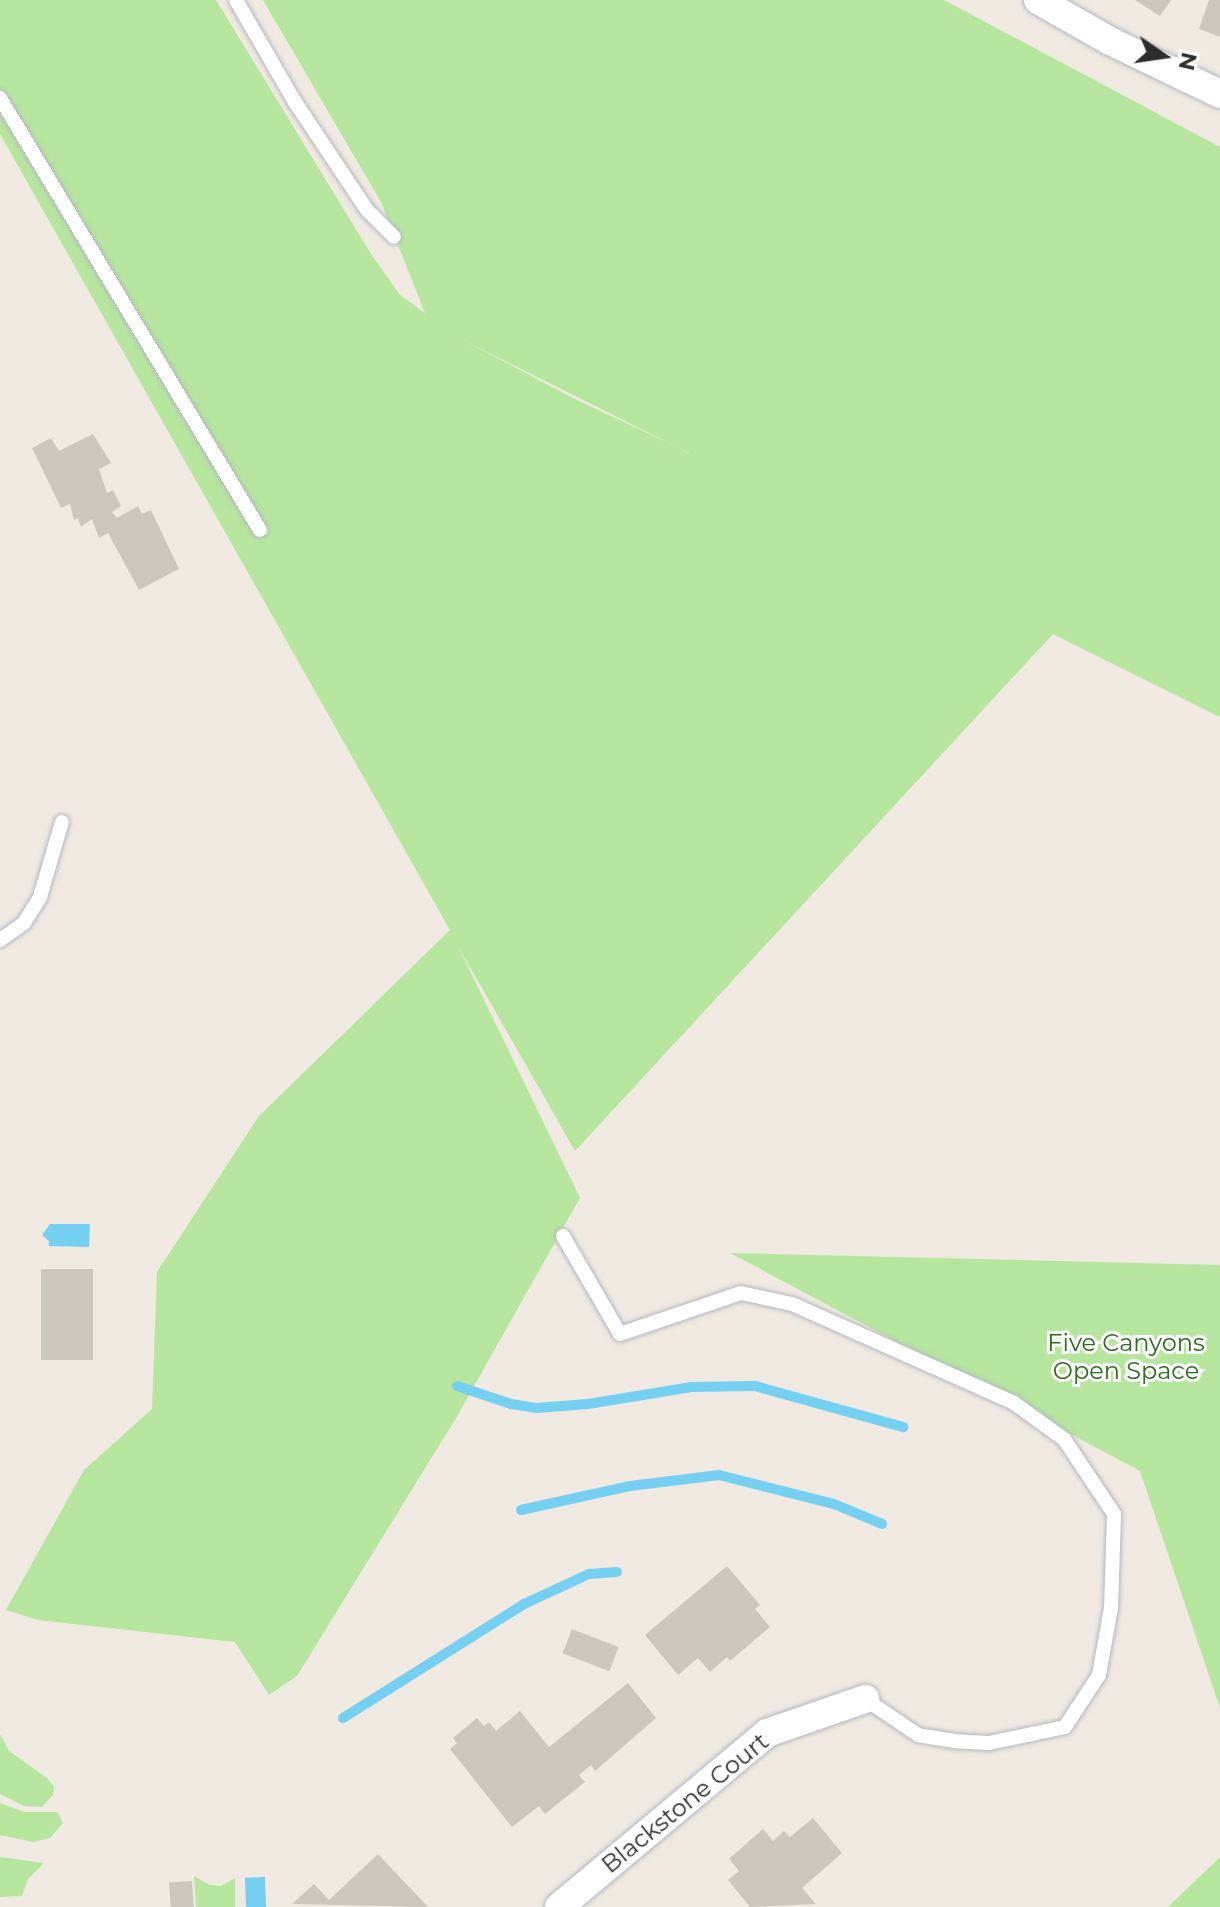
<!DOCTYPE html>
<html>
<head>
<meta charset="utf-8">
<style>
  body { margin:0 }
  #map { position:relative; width:1220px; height:1907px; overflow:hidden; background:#efe9e1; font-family:Montserrat,sans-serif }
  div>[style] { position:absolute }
  .green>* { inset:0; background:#b6e59e }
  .water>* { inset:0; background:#75cff0; transform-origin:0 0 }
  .stream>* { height:10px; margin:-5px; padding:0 5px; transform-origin:5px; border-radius:5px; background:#75cff0 }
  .building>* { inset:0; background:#cbc7bf; transform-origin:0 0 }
  .roads { filter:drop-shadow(0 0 2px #b4b7c1) drop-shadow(0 0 2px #b4b7c1) }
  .service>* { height:14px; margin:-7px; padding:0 7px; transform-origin:7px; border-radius:7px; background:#fff }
  .minor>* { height:28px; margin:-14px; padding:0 14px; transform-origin:14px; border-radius:14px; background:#fff }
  span { translate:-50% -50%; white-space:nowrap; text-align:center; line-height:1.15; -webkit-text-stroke:6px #fff; paint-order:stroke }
  .park-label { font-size:24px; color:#2c6e1b }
  .street-label { font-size:24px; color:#2e2e2e }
  .north { position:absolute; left:1124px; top:16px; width:80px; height:80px; -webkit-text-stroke:6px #fff; paint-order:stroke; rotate:103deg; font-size:22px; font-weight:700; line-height:32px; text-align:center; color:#2e2e2e }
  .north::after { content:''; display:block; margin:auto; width:28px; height:36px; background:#2e2e2e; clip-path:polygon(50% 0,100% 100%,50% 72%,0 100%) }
</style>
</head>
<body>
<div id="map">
  <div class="green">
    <div style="clip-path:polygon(evenodd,0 0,216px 0,371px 254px,400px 295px,425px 313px,381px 202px,263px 0,944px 0,1220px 147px,1220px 717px,1053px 634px,575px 1151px,458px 946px,580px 1198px,456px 1418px,297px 1676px,269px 1695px,235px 1642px,38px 1620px,6px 1610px,84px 1470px,152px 1409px,157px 1272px,259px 1116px,450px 930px,0 134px,0 0,461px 339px,689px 453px,690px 453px,577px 400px,461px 339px)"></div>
    <div style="clip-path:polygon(730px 1253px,1220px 1265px,1220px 1708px,1140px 1471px)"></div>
    <div style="clip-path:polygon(0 1734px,9px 1751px,47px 1778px,54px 1787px,53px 1795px,42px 1807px,24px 1806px,0 1794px)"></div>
    <div style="clip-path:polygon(0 1803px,24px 1812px,57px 1812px,63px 1823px,50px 1838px,33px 1842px,0 1835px)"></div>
    <div style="clip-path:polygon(0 1857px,44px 1863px,28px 1879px,22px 1896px,0 1897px)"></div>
    <div style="clip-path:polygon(1220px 1857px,1220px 1907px,1168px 1907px)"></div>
    <div style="clip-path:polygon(194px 1876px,210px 1885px,221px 1886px,235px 1878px,235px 1907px,196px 1907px)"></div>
  </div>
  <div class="water">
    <div style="clip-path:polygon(50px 1224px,90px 1224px,89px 1247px,49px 1246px,49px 1241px,42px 1235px)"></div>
    <div style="left:265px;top:1877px;width:30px;height:20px;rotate:88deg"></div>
  </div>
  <div class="stream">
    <div style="left:457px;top:1386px;width:57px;rotate:18.4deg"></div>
    <div style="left:511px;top:1404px;width:25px;rotate:9deg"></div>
    <div style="left:536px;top:1408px;width:52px;rotate:-4.4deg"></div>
    <div style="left:588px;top:1404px;width:105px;rotate:-9.3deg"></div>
    <div style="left:692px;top:1387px;width:63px;rotate:-0.9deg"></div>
    <div style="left:755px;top:1386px;width:154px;rotate:15.5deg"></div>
    <div style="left:521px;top:1510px;width:112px;rotate:-12.4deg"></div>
    <div style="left:630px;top:1486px;width:90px;rotate:-7deg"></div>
    <div style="left:719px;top:1475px;width:119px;rotate:14.2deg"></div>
    <div style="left:834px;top:1504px;width:52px;rotate:22.6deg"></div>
    <div style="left:343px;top:1718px;width:214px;rotate:-32.2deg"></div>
    <div style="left:524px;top:1604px;width:72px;rotate:-24.8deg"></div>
    <div style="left:589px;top:1574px;width:28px;rotate:-4deg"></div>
  </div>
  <div class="building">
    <div style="clip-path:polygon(1135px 0,1171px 0,1160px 16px)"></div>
    <div style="clip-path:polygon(1209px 0,1220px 0,1220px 37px,1199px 29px)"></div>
    <div style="clip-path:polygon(93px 434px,111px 463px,99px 469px,107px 493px,113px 490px,121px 506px,112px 512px,117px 518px,138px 506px,142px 514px,151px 510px,179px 569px,139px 590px,108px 533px,99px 538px,92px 519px,81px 527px,78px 518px,74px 520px,70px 504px,61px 508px,32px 448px,51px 438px,59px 451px)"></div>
    <div style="left:41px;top:1269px;width:52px;height:91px"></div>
    <div style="clip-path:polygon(727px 1566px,760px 1605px,755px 1609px,770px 1627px,730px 1661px,727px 1657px,710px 1672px,698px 1658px,678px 1675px,645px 1635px)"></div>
    <div style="left:572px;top:1629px;width:50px;height:26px;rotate:21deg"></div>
    <div style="clip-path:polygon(628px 1683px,656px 1718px,595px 1771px,591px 1765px,579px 1775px,585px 1782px,545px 1814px,539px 1806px,512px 1827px,450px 1749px,457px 1743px,453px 1738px,477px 1718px,484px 1726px,489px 1722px,496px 1731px,520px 1711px,549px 1747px)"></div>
    <div style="clip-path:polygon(813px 1818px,842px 1853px,802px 1888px,816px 1904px,750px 1907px,728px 1880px,739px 1871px,729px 1859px,763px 1829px,773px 1841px,784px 1831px,790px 1837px)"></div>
    <div style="clip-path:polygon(378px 1854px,428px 1907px,292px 1904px,314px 1884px,329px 1900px)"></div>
    <div style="left:192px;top:1881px;width:26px;height:23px;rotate:86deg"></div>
  </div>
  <div class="roads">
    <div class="service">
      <div style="left:236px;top:0;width:118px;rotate:60deg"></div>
      <div style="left:295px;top:102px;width:130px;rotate:56.3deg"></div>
      <div style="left:367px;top:210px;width:38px;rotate:45deg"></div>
      <div style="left:0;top:98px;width:504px;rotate:58.96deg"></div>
      <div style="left:0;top:940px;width:29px;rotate:-35deg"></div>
      <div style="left:24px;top:923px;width:31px;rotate:-58deg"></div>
      <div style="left:40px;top:897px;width:78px;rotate:-73.7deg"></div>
      <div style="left:563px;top:1236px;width:113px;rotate:59.8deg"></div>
      <div style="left:620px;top:1334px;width:128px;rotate:-18.7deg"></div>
      <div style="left:741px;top:1293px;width:52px;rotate:12.2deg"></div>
      <div style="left:792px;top:1304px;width:243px;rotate:24deg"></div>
      <div style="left:1014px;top:1403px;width:62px;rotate:35.8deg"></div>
      <div style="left:1064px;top:1439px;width:90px;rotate:56.3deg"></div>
      <div style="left:1114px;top:1514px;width:94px;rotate:91.8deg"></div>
      <div style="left:1111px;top:1608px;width:68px;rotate:100.2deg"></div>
      <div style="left:1099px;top:1675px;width:62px;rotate:123.2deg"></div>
      <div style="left:1065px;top:1727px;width:78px;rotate:168.1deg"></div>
      <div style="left:989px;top:1743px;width:34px;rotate:-177deg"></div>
      <div style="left:955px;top:1741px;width:37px;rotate:-171deg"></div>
      <div style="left:918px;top:1735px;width:64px;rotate:-145.8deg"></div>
    </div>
    <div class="minor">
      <div style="left:1038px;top:0;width:83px;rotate:29.7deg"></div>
      <div style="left:1110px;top:41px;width:122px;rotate:25.7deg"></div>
      <div style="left:559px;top:1907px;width:271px;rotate:-39.9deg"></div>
      <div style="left:767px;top:1733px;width:104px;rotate:-19.1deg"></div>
    </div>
  </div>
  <div class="park-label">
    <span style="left:1126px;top:1357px">Five Canyons<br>Open Space</span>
  </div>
  <div class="street-label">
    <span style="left:685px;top:1803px;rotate:-39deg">Blackstone Court</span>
  </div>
  <div class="north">N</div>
</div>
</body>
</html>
